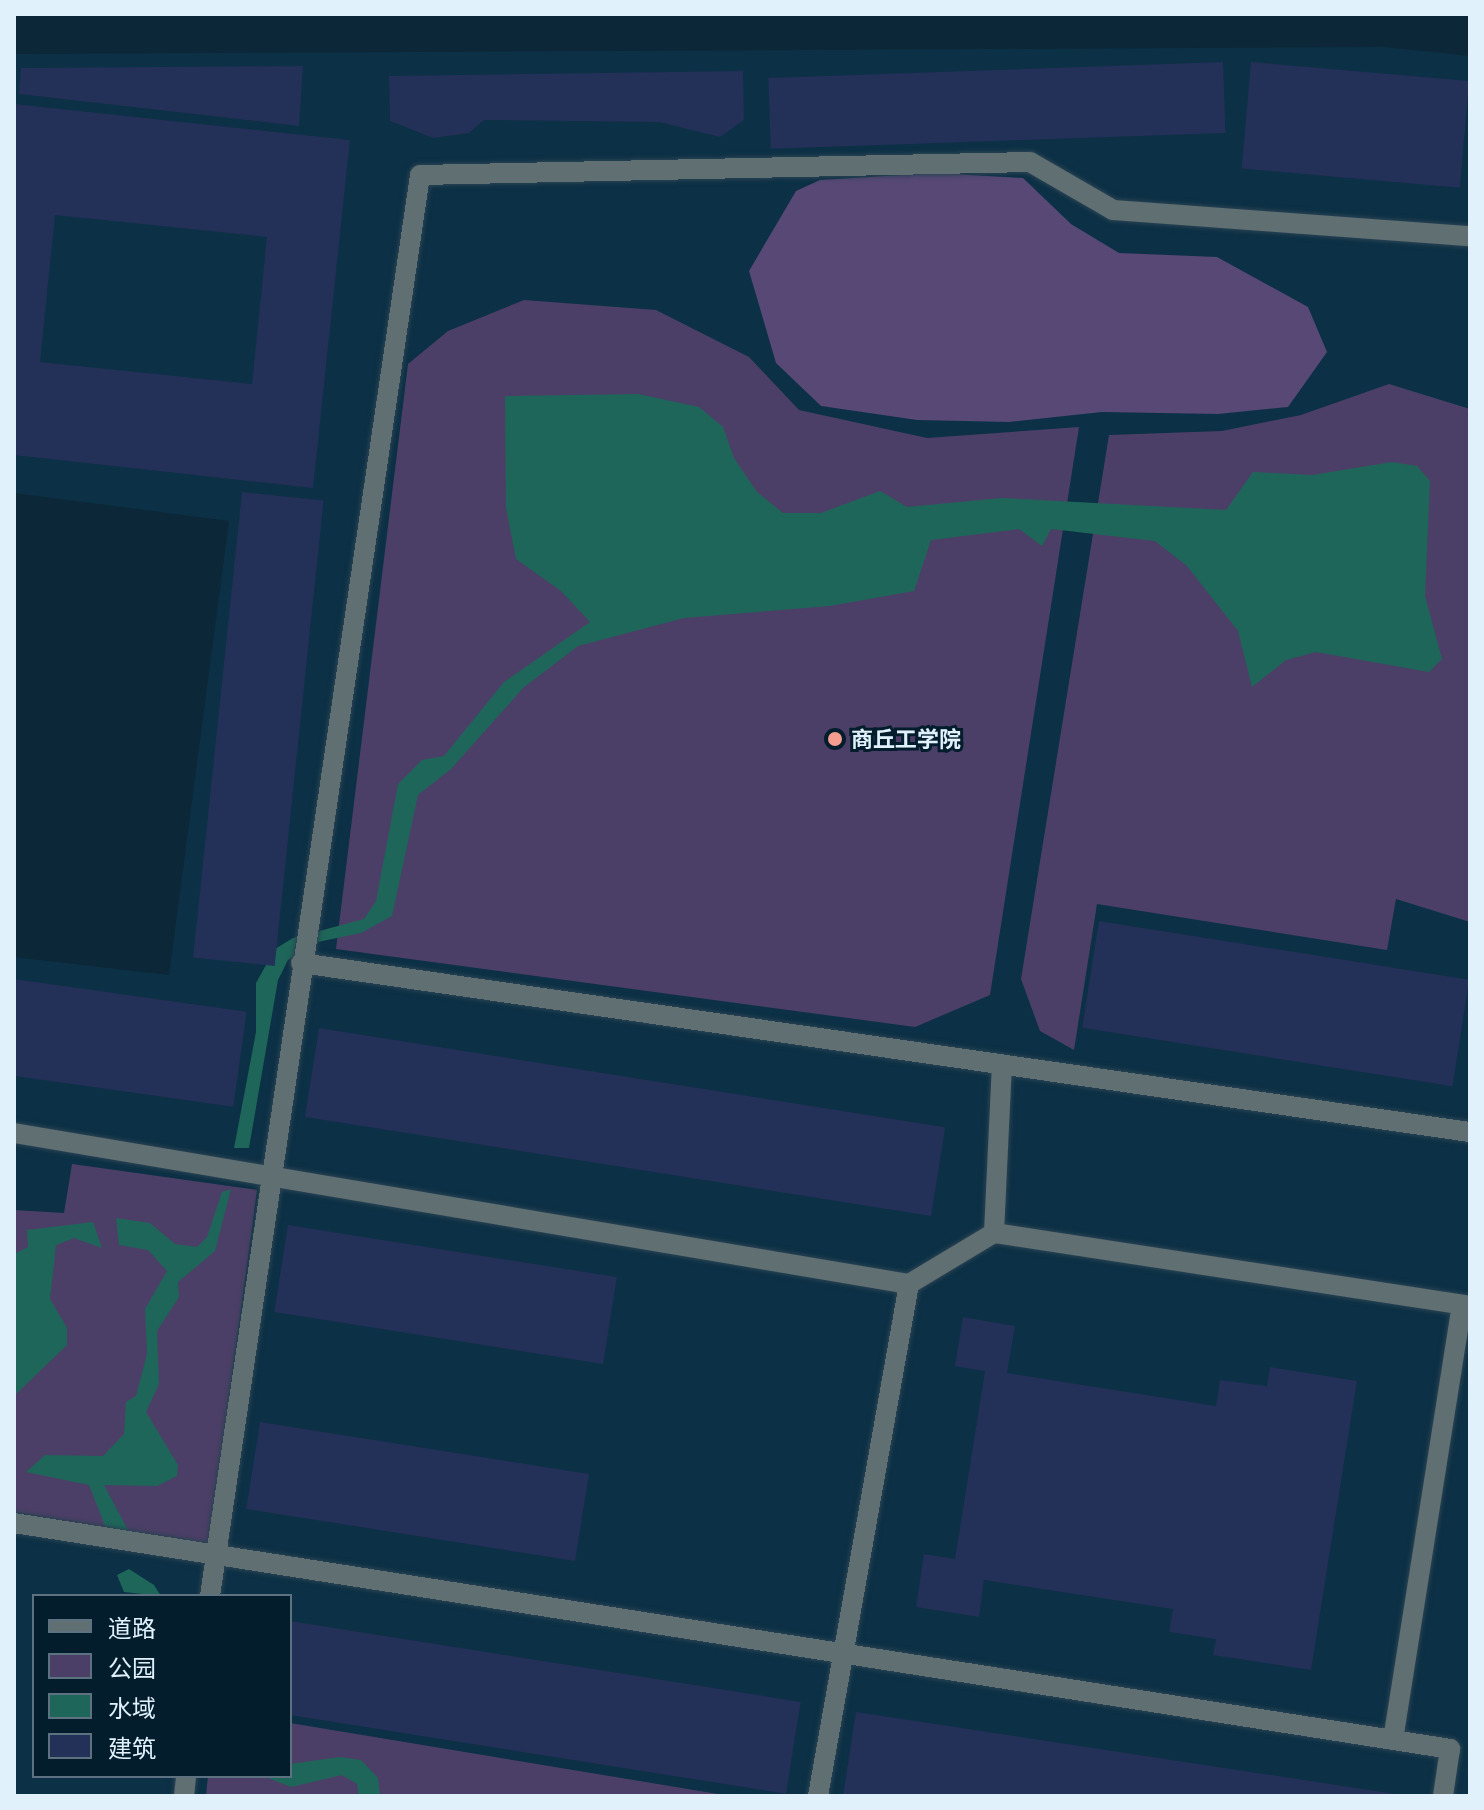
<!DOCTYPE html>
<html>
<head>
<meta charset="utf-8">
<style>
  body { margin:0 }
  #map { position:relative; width:1484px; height:1810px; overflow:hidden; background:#0c2737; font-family:"Golos Text","Noto Sans SC",sans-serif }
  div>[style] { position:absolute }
  .built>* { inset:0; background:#0c3045 }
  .green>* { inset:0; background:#4c3f67 }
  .forest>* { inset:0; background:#574875 }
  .water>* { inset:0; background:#1e6659 }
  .building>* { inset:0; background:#233058; transform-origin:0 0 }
  .roads { filter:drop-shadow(0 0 2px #2a4353) drop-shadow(0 0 2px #2a4353) }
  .minor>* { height:20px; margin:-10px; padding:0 10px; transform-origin:10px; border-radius:10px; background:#5f6f72 }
  .dots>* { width:22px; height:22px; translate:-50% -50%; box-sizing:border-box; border:4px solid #031d2d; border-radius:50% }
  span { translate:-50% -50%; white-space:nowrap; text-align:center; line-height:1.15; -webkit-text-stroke:6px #031d2d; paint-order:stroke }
  .poi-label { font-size:22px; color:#e1f1fc; font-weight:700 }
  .left { translate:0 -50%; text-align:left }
  .frame { position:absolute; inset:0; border:16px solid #e1f1fc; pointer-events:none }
  .legend { position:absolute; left:32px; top:1594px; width:260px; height:184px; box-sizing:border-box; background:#031d2d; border:2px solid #5c7280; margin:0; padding:10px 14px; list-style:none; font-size:24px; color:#e1f1fc }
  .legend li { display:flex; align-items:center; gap:16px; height:40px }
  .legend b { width:40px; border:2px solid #5c7280 }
</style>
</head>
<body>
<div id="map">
  <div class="built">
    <div style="clip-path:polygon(evenodd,1384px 47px,1470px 56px,1470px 1796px,14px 1796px,14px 957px,169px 975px,229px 521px,14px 493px,14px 54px,1384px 47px,34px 1596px,290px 1596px,290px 1776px,34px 1776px,34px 1596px)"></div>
  </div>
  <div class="green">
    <div style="clip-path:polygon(524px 300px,656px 310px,749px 357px,799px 410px,927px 438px,1079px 427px,990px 995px,915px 1027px,336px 949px,408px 364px,448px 331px)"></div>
    <div style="clip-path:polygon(1389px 384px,1470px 409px,1470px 922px,1396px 899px,1387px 950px,1097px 904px,1074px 1050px,1040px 1031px,1021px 979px,1109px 435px,1222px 431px,1301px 415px)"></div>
    <div style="clip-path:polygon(72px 1164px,257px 1190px,209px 1547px,14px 1512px,14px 1210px,64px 1213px)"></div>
    <div style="clip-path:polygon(290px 1723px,730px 1796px,206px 1796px,208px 1776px,290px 1776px)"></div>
  </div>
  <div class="forest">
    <div style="clip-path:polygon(935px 173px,1023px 178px,1071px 224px,1119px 253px,1217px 257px,1308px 307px,1327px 352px,1288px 407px,1218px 414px,1102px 412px,1009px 422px,917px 420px,821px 406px,776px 363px,749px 271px,796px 191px,820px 180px)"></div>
  </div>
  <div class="water">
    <div style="clip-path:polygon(638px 394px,699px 407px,723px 427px,734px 458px,757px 492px,783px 513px,821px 513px,880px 491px,907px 507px,1002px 498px,1226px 510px,1253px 472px,1312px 475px,1392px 462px,1417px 466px,1430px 481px,1425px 596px,1442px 659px,1429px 672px,1316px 652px,1286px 660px,1252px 687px,1238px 631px,1187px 566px,1155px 541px,1051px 529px,1042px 546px,1019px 529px,931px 540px,914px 591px,830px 606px,684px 618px,578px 646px,523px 688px,451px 769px,418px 795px,392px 916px,361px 933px,318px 942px,288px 960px,278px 980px,249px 1148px,234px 1148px,256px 1032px,256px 983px,275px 949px,293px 938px,364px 919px,376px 901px,398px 784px,422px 760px,444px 756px,504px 682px,590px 622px,561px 591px,516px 559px,506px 508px,505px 396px)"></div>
    <div style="clip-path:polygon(231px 1189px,215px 1251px,178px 1282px,179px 1297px,157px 1331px,159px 1384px,146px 1412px,178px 1465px,177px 1476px,157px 1486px,104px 1485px,129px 1532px,107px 1531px,89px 1485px,26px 1472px,45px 1455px,103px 1456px,124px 1434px,126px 1402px,136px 1396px,147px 1354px,145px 1309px,167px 1271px,148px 1250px,119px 1245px,116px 1218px,150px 1223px,175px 1244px,197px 1247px,207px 1237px,222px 1192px)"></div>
    <div style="clip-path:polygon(93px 1222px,102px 1248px,74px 1238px,56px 1245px,50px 1299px,67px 1328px,67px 1345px,14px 1396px,14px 1254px,28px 1247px,27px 1230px)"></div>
    <div style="clip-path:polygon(129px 1569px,154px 1585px,161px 1596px,124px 1592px,117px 1575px)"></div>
    <div style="clip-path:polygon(340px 1757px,361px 1760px,378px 1778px,380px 1796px,359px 1796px,357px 1784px,342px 1775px,291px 1787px,263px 1776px,290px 1776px,290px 1764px)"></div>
  </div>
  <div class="building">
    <div style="left:1223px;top:62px;width:71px;height:455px;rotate:88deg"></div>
    <div style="left:1251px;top:62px;width:219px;height:107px;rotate:5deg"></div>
    <div style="clip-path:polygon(303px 66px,299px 126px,19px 94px,21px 68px)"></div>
    <div style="clip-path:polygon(743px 71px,744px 120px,720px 137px,659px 122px,484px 120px,469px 133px,433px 138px,390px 121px,389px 76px)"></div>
    <div style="clip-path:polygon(evenodd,14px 104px,350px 140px,313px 488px,14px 455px,14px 104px,55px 215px,267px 237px,252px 384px,40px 362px,55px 215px)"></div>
    <div style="left:242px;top:492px;width:82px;height:468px;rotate:6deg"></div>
    <div style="left:1099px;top:921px;width:375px;height:108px;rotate:9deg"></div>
    <div style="left:14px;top:979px;width:235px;height:96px;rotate:8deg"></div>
    <div style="left:319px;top:1028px;width:634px;height:90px;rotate:9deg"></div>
    <div style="left:288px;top:1225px;width:333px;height:88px;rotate:9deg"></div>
    <div style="clip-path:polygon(963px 1317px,1015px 1326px,1007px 1373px,1216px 1406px,1220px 1380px,1267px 1386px,1270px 1367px,1357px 1381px,1311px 1670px,1213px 1655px,1216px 1639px,1169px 1632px,1173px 1609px,984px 1580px,979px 1617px,916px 1607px,924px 1554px,955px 1559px,985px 1371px,955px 1366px)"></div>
    <div style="left:260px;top:1422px;width:333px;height:88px;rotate:9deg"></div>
    <div style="left:290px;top:1621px;width:517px;height:93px;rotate:9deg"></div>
    <div style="clip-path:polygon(856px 1712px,1396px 1794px,1396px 1796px,843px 1796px)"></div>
  </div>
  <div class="roads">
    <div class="minor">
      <div style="left:301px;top:963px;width:1181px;rotate:8.23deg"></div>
      <div style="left:14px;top:1133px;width:908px;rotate:9.58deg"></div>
      <div style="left:909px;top:1284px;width:99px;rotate:-31deg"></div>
      <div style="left:994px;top:1233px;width:482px;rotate:8.7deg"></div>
      <div style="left:994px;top:1233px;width:168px;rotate:-87.3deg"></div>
      <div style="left:14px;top:1523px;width:1454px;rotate:8.94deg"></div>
      <div style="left:1450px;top:1749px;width:48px;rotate:98.5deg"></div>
      <div style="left:210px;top:1596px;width:1436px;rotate:-81.59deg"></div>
      <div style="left:420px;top:175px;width:610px;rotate:-1.22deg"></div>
      <div style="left:1030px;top:162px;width:96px;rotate:30deg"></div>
      <div style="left:1113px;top:210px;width:358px;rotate:4.2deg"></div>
      <div style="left:1393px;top:1740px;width:440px;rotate:-81deg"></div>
      <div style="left:184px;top:1796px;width:20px;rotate:-84deg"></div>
      <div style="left:818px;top:1796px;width:520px;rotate:-79.92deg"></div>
    </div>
  </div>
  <div class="dots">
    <div style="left:835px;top:739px;background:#f59d8f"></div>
  </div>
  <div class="poi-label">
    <span class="left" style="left:851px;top:739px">商丘工学院</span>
  </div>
  <div class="frame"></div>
  <ul class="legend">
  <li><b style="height:10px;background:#5f6f72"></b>道路</li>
  <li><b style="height:22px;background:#4c3f67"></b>公园</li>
  <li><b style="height:22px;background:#1e6659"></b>水域</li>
  <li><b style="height:22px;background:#233058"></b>建筑</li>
  </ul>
</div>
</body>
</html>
